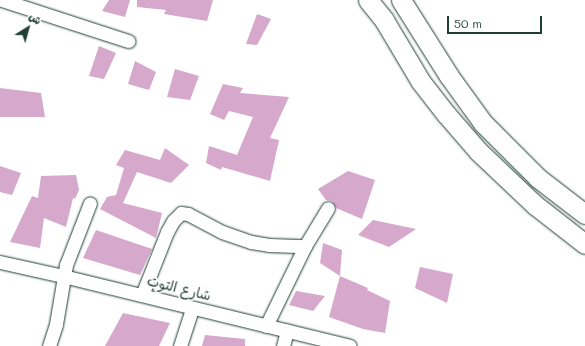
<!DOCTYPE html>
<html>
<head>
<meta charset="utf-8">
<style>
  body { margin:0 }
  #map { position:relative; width:585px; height:346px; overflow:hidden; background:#fff; font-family:Mali,"Playpen Sans Arabic",sans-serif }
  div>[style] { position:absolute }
  .building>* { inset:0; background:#d6a8cb }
  .roads { filter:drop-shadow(0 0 1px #1f3d34) drop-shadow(0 0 1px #1f3d34) }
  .minor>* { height:13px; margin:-6.5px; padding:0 6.5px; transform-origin:6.5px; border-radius:6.5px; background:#fff }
  .secondary>* { height:19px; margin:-9.5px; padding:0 9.5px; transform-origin:9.5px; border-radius:9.5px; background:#fff }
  span { translate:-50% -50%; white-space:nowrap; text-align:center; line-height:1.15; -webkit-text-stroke:3.5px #fff; paint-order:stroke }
  .street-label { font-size:14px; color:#1f3d34 }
  .north { position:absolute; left:8px; top:8px; width:40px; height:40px; -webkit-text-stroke:3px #fff; paint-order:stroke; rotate:37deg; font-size:11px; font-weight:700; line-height:16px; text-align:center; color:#1f3d34 }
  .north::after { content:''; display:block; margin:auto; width:14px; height:18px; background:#1f3d34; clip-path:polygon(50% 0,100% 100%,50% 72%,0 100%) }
  .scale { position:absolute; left:447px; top:16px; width:95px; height:18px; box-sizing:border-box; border:2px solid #1f3d34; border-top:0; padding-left:5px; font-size:12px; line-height:14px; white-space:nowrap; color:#1f3d34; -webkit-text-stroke:3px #fff; paint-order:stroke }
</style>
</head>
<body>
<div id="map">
  <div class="building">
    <div style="clip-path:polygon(109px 0,130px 0,125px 17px,102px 11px)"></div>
    <div style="clip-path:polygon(137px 0,213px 0,207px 21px,164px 14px,166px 10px,137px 7px)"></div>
    <div style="clip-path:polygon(257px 14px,271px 19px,257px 45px,246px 44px)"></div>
    <div style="clip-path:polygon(99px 46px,116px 53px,104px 79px,89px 76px)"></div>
    <div style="clip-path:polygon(135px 61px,156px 72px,149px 90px,128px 84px)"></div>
    <div style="clip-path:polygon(175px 69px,199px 76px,190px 100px,167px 97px)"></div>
    <div style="clip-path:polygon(223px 84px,243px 88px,240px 93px,289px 97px,270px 138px,279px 140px,270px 181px,222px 167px,221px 170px,206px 163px,209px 146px,237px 155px,253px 117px,229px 111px,224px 120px,210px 114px)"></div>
    <div style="clip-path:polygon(0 88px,41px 93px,45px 117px,0 117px)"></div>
    <div style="clip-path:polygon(165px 148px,189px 165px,171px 183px,137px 172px,123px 203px,162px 213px,156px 238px,100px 209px,107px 197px,116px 195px,124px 168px,116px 165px,125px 150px,160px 160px)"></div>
    <div style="clip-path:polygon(0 166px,21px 173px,12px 195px,0 192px)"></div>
    <div style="clip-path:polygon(348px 171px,375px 180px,362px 219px,336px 208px,332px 201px,326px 200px,318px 189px)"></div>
    <div style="clip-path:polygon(76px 175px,79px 190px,75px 199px,73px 198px,66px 227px,44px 218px,40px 248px,10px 242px,32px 196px,38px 198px,41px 176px)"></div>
    <div style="clip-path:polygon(373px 220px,416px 229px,389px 247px,358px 235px)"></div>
    <div style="clip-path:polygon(96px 230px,152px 249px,140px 275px,83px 258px)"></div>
    <div style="clip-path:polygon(323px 243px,342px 250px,340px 276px,320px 263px)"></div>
    <div style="clip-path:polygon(420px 267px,453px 274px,447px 303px,415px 288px)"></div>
    <div style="clip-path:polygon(340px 276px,368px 288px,367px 290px,390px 301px,385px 333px,363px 329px,329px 317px)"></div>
    <div style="clip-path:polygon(296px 291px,325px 296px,313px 311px,289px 305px)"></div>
    <div style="clip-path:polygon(123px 313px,170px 323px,159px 346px,105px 346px)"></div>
    <div style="clip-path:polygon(205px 335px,245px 339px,245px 346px,202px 346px)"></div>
  </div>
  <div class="roads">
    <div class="minor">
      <div style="left:2px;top:0;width:133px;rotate:18deg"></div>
      <div style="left:0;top:262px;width:65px;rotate:12.5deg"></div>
      <div style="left:63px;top:276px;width:295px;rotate:13.7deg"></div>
      <div style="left:142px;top:295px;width:68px;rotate:-68.4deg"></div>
      <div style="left:167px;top:232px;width:13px;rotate:-61deg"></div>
      <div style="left:173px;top:221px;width:11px;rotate:-45deg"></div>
      <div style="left:181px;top:213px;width:7px;rotate:8deg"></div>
      <div style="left:188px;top:214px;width:38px;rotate:28deg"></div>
      <div style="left:222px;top:232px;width:31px;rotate:19deg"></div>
      <div style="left:251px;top:242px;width:18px;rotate:9deg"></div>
      <div style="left:269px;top:245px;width:36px;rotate:2deg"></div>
      <div style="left:266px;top:326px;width:89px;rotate:-64deg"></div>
      <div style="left:305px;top:246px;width:44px;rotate:-58.8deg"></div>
      <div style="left:49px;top:346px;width:23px;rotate:-72deg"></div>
      <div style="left:56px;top:324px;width:60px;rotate:-80.4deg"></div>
      <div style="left:66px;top:265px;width:66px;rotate:-68.8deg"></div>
      <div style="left:180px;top:346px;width:40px;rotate:-72deg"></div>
      <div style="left:283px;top:346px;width:16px;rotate:-75deg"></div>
    </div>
    <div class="secondary">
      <div style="left:368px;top:0;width:26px;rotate:51deg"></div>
      <div style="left:384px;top:20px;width:72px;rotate:59.2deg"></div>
      <div style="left:421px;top:82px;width:41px;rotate:52deg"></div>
      <div style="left:446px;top:114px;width:49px;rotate:49.1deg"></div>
      <div style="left:478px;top:151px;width:79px;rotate:43.5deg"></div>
      <div style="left:535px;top:205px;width:63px;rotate:38deg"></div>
      <div style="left:401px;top:0;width:90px;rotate:57.7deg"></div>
      <div style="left:449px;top:76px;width:58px;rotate:54.1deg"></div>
      <div style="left:483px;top:123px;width:78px;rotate:45deg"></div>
      <div style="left:538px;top:178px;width:59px;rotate:37.5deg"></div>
    </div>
  </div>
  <div class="street-label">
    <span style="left:179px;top:288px;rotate:14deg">شارع التوت</span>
  </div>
  <div class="north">ش</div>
  <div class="scale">50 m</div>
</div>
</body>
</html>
